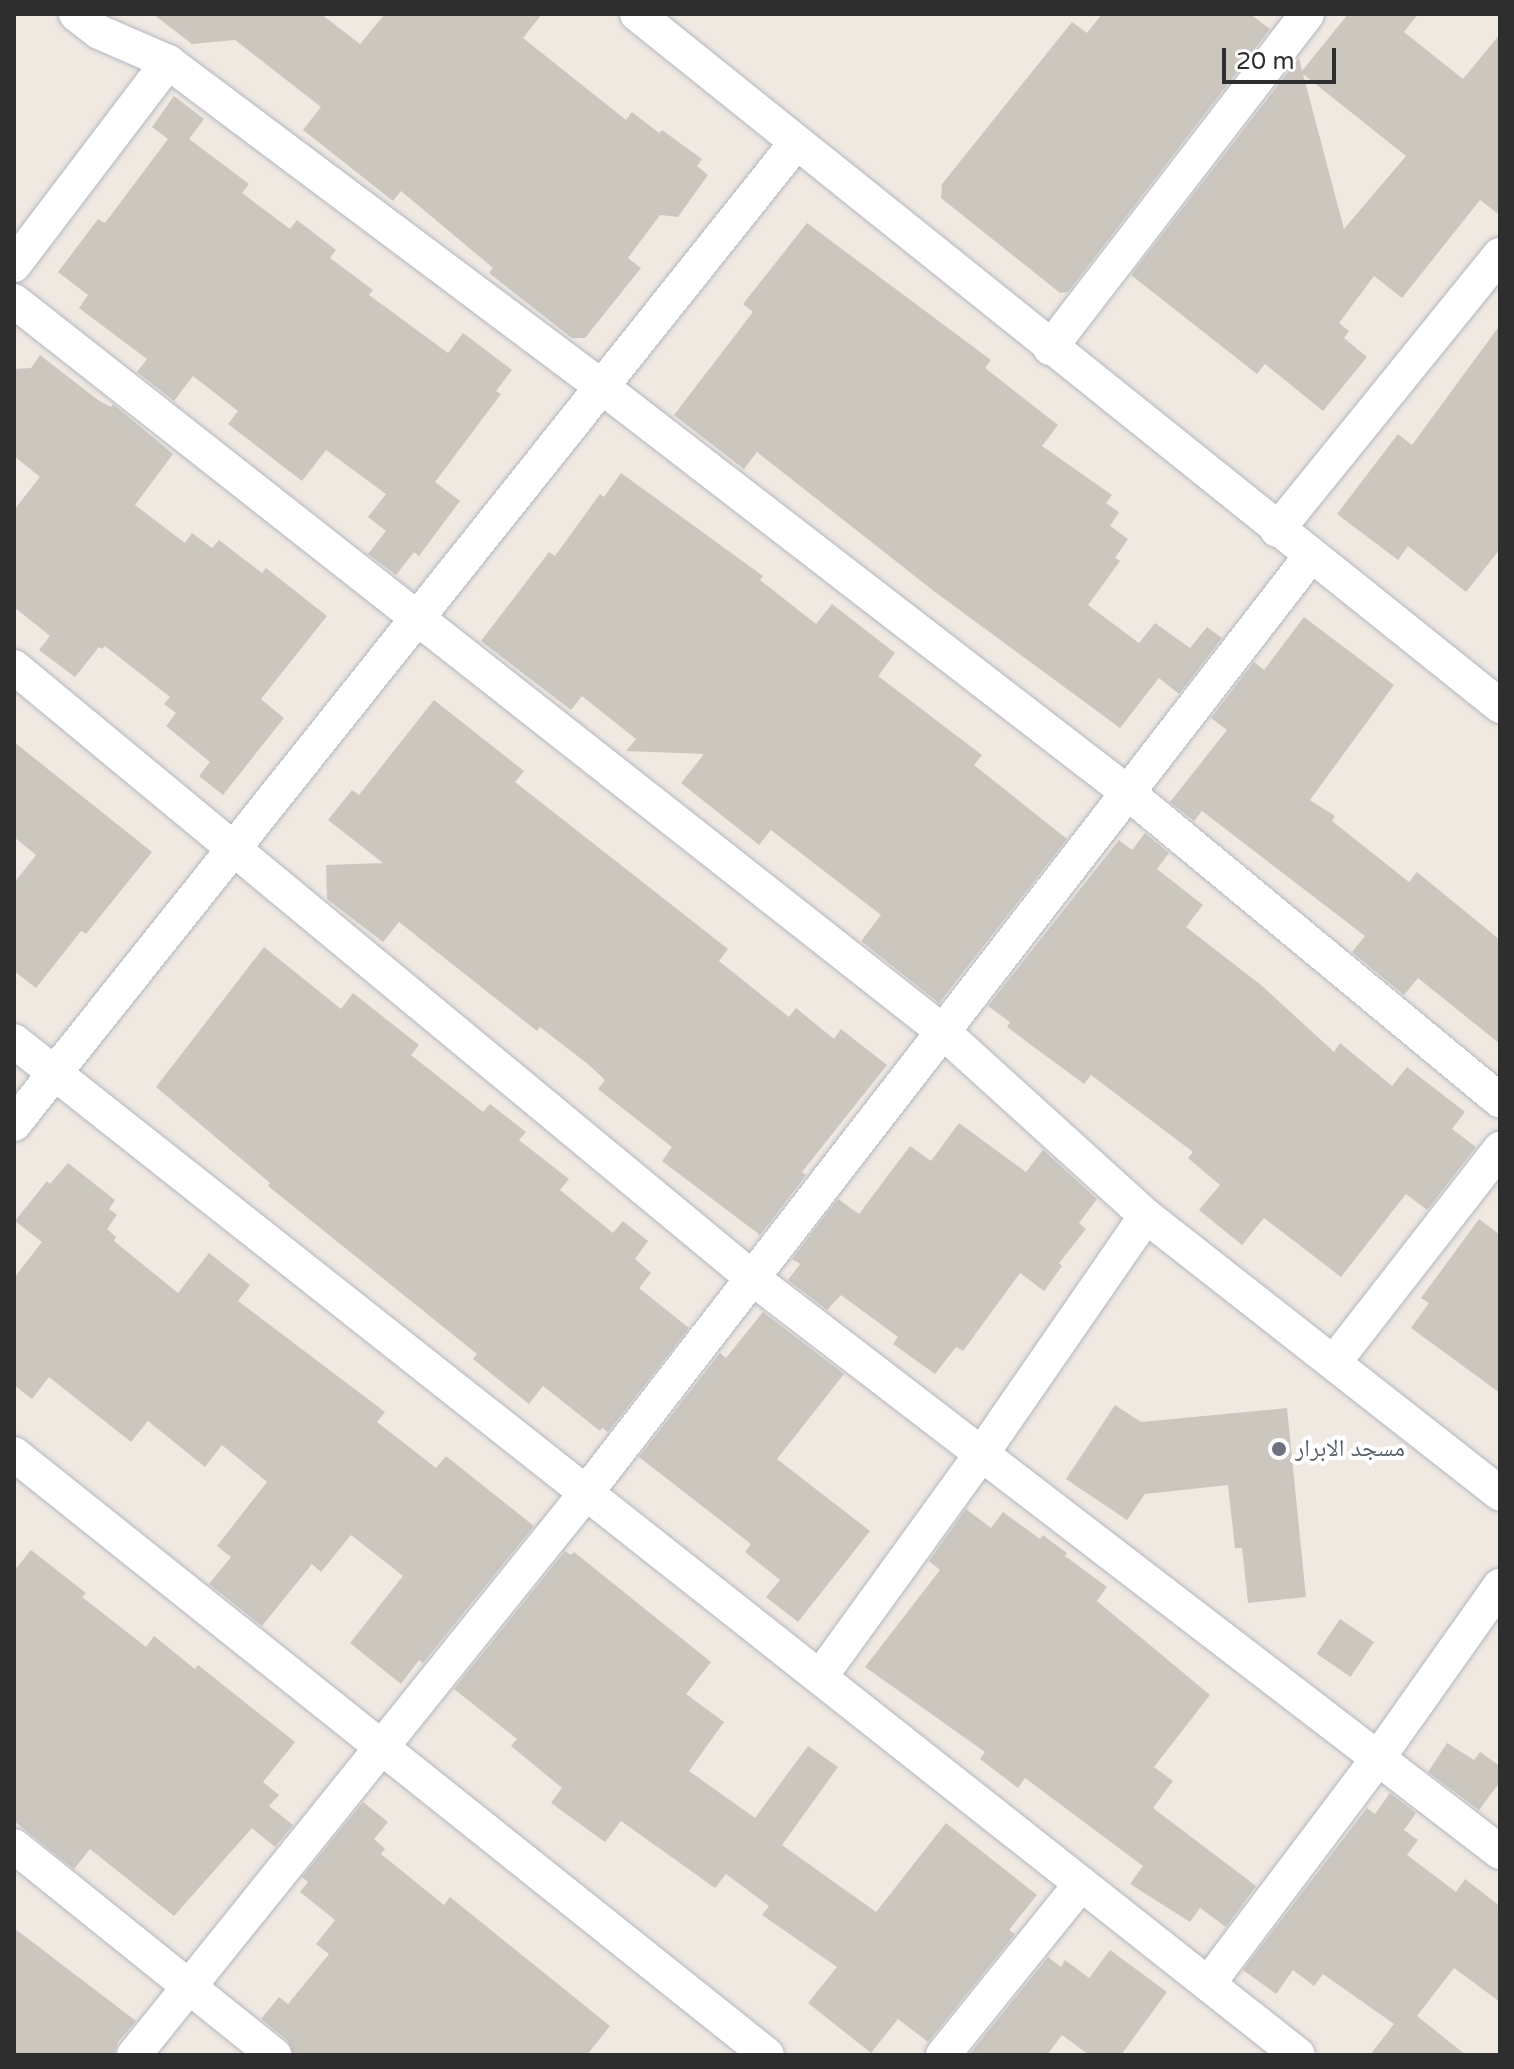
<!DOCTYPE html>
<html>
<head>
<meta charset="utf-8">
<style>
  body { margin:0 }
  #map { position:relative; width:1514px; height:2069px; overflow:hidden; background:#efe9e1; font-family:"Varela Round","Noto Naskh Arabic",sans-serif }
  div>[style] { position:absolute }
  .building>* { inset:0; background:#cbc7bf; transform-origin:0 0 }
  .roads { filter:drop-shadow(0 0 2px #b4b7c1) drop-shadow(0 0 2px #b4b7c1) }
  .street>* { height:34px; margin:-17px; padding:0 17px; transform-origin:17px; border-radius:17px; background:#fff }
  .dots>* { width:22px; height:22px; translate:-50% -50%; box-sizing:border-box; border:4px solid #fff; border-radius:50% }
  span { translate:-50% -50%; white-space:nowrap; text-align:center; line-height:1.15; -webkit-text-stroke:8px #fff; paint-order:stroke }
  .worship-label { font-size:24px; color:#5b616d }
  .left { translate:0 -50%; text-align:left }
  .frame { position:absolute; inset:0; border:16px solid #2e2e2e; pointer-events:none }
  .scale { position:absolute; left:1222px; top:48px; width:114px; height:36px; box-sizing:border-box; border:4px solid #2e2e2e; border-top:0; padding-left:10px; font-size:24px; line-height:28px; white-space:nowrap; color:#2e2e2e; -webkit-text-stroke:6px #fff; paint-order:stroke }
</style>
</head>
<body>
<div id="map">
  <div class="building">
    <div style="clip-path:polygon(153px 14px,321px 14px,360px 44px,385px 14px,542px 14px,523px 38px,626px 120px,632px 112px,659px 133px,662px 130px,702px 159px,697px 166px,708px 175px,678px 217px,660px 215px,628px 258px,641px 268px,585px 338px,572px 338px,489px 273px,493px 268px,401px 191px,393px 201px,303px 130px,321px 107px,235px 40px,192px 44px)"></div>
    <div style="clip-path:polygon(1102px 14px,1250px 14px,1270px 29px,1068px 292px,1060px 293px,941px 198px,942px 184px,1072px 22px,1087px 33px)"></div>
    <div style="clip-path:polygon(evenodd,1348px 14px,1418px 14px,1404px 32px,1463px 79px,1500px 34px,1500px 215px,1480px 200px,1402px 298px,1374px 276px,1339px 323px,1349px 331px,1344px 338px,1367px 357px,1323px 411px,1265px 364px,1257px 374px,1131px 275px,1299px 58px,1302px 71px,1348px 14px,1303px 74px,1406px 156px,1344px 229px,1303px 74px)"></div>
    <div style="clip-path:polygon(174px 96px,204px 119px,189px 139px,249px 184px,242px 193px,290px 229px,297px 220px,336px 250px,330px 258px,373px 290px,369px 295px,448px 353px,463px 333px,512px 370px,496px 391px,501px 394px,435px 482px,460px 501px,419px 556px,414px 552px,396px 575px,368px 554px,386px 531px,368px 517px,386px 494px,326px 450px,302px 481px,228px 424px,238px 411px,193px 376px,174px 401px,137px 372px,147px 359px,79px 308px,88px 295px,58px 272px,98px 219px,105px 223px,168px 139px,152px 127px)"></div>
    <div style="clip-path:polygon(807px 223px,991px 360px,985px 368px,1058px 425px,1042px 446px,1112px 495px,1106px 503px,1119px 512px,1110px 526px,1128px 539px,1115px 558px,1120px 561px,1088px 605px,1139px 643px,1155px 623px,1190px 648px,1207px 627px,1222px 638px,1179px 694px,1159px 678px,1120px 728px,935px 592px,757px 452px,744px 469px,674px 415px,753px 312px,743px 304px)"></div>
    <div style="clip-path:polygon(1500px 325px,1500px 549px,1466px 592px,1408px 546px,1398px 560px,1337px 514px,1398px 434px,1412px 445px)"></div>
    <div style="clip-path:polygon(40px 355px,98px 400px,111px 407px,113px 404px,173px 454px,135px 505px,185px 543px,192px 533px,212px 548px,219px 540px,262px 573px,266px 568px,327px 616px,261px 699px,284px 718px,223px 795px,199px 776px,210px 762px,166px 726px,176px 713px,164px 704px,170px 697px,105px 646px,102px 649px,99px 647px,75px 677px,39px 650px,50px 636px,14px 607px,14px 510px,40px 477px,14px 456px,14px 369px,31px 368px)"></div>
    <div style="clip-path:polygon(621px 473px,763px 576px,760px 580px,816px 624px,832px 604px,895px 653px,878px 676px,982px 755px,974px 765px,1067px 839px,939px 1003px,861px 941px,881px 915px,771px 830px,759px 845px,681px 783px,704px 754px,626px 751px,636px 739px,582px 696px,571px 710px,481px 641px,549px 552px,555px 556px,600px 494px,604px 497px)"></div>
    <div style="clip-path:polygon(1304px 617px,1394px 685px,1310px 800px,1335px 816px,1332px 821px,1409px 882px,1417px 872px,1500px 940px,1500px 1044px,1418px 978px,1404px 995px,1352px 952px,1365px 936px,1202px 811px,1194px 821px,1170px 802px,1227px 730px,1211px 718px,1254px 662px,1264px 670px)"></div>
    <div style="clip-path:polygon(434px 700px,524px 771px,515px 782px,728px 949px,719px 961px,789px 1017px,796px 1008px,834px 1039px,841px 1029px,887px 1065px,802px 1172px,806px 1175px,760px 1235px,662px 1161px,672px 1147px,598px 1089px,605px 1080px,589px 1065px,540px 1027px,537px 1031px,399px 922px,383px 942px,327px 899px,326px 865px,383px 863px,328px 820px,352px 790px,359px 795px)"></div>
    <div style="clip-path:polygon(14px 742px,152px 852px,86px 934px,81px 931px,36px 988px,14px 971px,14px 883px,36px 855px,14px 837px)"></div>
    <div style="clip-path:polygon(1145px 833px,1169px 853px,1157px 869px,1203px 905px,1186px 927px,1261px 985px,1334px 1052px,1340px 1043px,1392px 1086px,1407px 1067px,1465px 1112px,1452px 1129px,1476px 1147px,1427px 1210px,1406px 1194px,1341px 1277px,1264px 1218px,1242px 1245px,1199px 1210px,1220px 1185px,1188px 1158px,1193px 1152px,1091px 1075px,1084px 1084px,1007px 1027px,1010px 1022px,988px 1006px,1119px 840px,1132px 850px)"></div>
    <div style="clip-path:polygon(264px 947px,341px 1009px,353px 993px,419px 1045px,411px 1055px,483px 1112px,490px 1104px,526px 1132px,519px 1140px,569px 1179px,560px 1190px,613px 1233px,623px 1221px,648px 1241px,635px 1259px,651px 1273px,639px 1288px,689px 1328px,608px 1432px,602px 1428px,600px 1431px,543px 1386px,529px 1404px,473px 1359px,477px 1354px,268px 1186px,270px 1183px,156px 1087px)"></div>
    <div style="clip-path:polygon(959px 1123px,1026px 1172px,1043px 1150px,1097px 1199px,1079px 1223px,1086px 1229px,1059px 1263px,1062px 1266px,1044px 1291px,1020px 1273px,963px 1351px,956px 1347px,935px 1374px,893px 1344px,898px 1337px,841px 1295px,827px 1310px,788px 1280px,800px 1264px,792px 1259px,838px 1199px,859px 1214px,910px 1146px,931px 1161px)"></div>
    <div style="clip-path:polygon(68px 1163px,115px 1200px,109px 1209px,117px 1215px,107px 1229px,116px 1237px,114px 1241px,178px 1293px,209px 1253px,250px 1285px,238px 1301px,385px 1412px,377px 1422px,436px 1468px,446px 1456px,534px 1526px,423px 1663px,419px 1660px,401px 1684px,350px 1643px,403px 1576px,351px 1535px,321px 1572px,312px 1564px,262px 1626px,209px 1584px,231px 1557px,217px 1546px,267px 1482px,222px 1445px,205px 1467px,148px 1421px,131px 1442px,49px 1377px,32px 1399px,14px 1385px,14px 1278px,42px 1242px,15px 1221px,47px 1181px,50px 1184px)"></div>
    <div style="clip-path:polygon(1479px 1219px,1500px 1235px,1500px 1393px,1411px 1328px,1429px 1303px,1421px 1298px)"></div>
    <div style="clip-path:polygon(763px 1312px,844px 1374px,777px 1459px,870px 1531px,798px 1622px,766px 1597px,780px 1580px,745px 1552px,751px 1544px,639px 1457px,720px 1353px,726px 1358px)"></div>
    <div style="clip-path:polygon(1115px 1405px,1141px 1422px,1287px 1408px,1306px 1597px,1248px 1603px,1242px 1548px,1235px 1548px,1228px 1485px,1145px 1494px,1127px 1520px,1066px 1479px)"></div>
    <div style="clip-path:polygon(966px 1509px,991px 1528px,1003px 1512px,1040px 1539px,1043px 1535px,1067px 1553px,1065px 1556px,1107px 1587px,1097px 1601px,1210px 1695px,1154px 1767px,1173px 1781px,1153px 1808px,1256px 1886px,1226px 1927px,1200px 1908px,1190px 1922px,1130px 1884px,1143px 1866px,1025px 1778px,1018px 1788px,980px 1759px,985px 1752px,865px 1667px,940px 1570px,929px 1561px)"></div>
    <div style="clip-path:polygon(31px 1550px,86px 1593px,82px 1597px,146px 1647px,154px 1636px,195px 1669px,198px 1665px,295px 1742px,263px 1782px,279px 1795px,269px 1806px,293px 1825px,275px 1847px,252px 1828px,174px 1916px,90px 1849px,74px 1869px,14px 1821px,14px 1571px)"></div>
    <div style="clip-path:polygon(565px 1551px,571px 1555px,574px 1552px,711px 1662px,686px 1694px,724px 1722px,689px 1771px,755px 1818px,808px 1746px,838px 1767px,782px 1845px,876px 1912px,946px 1823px,1037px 1895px,1009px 1930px,1015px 1934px,928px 2042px,898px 2019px,871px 2053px,808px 2003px,837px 1967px,762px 1915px,769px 1906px,726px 1874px,715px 1888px,621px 1821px,605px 1842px,551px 1803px,562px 1788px,511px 1746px,517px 1739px,454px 1689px)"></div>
    <div style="left:1340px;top:1619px;width:41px;height:42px;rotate:34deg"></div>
    <div style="clip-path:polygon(1447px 1743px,1474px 1760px,1480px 1752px,1500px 1766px,1500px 1782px,1479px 1810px,1428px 1772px)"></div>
    <div style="clip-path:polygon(1390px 1793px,1416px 1813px,1404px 1830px,1418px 1840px,1407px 1855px,1456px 1892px,1465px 1879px,1500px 1906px,1500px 2002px,1454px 1968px,1417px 2016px,1466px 2055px,1370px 2055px,1394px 2024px,1323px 1974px,1314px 1986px,1293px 1970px,1276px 1994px,1243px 1970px,1367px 1808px,1375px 1814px)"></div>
    <div style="clip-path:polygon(363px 1802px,388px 1822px,374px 1839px,385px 1849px,381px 1854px,444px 1905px,450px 1897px,610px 2026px,587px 2055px,294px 2055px,287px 2040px,261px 2019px,279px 1997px,288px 2004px,329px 1954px,316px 1944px,335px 1920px,300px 1892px,308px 1882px,302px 1877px)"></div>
    <div style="clip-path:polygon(14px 1928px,136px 2021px,118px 2042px,114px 2055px,14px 2055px)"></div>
    <div style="clip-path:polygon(1110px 1950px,1167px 1992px,1121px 2055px,1089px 2055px,1062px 2035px,1047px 2055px,969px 2055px,1048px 1957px,1061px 1967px,1065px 1960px,1089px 1978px)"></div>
  </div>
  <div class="roads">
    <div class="street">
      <div style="left:76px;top:14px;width:29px;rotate:38deg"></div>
      <div style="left:99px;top:32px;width:75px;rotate:23.5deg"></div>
      <div style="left:168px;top:62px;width:542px;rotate:36.83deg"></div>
      <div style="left:602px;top:387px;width:663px;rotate:37.65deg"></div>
      <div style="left:1127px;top:792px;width:484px;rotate:39.6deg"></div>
      <div style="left:637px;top:14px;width:1106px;rotate:38.72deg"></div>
      <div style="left:14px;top:265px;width:255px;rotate:-52.8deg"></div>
      <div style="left:14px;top:301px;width:1179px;rotate:38.18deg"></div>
      <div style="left:941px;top:1030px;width:277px;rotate:42.2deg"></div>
      <div style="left:1146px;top:1216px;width:450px;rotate:38.1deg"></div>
      <div style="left:1050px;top:348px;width:421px;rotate:-52.4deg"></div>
      <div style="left:1277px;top:530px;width:354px;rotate:-51deg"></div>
      <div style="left:14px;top:667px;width:957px;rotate:39.61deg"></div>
      <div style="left:751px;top:1277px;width:944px;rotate:37.51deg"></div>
      <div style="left:14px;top:1041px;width:1636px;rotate:38.3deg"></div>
      <div style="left:14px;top:1124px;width:1255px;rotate:-51.44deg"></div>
      <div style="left:1335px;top:1361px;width:269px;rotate:-52.1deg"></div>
      <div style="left:14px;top:1454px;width:963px;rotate:38.59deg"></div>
      <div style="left:820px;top:1677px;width:278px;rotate:-54.1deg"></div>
      <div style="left:983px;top:1452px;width:287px;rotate:-55.4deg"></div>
      <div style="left:14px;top:1846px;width:334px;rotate:38.8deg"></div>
      <div style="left:1208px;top:1984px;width:283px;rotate:-53deg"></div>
      <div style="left:1378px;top:1758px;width:211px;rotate:-54.7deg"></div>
      <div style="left:134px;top:2055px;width:721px;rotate:-51.19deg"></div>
      <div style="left:586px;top:1493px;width:1183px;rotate:-52.28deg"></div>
      <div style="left:943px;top:2055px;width:220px;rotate:-51.1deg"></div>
    </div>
  </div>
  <div class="dots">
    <div style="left:1279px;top:1449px;background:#6b7280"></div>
  </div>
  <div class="worship-label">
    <span class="left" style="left:1295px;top:1449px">مسجد الابرار</span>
  </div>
  <div class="frame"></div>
  <div class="scale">20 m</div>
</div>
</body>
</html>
